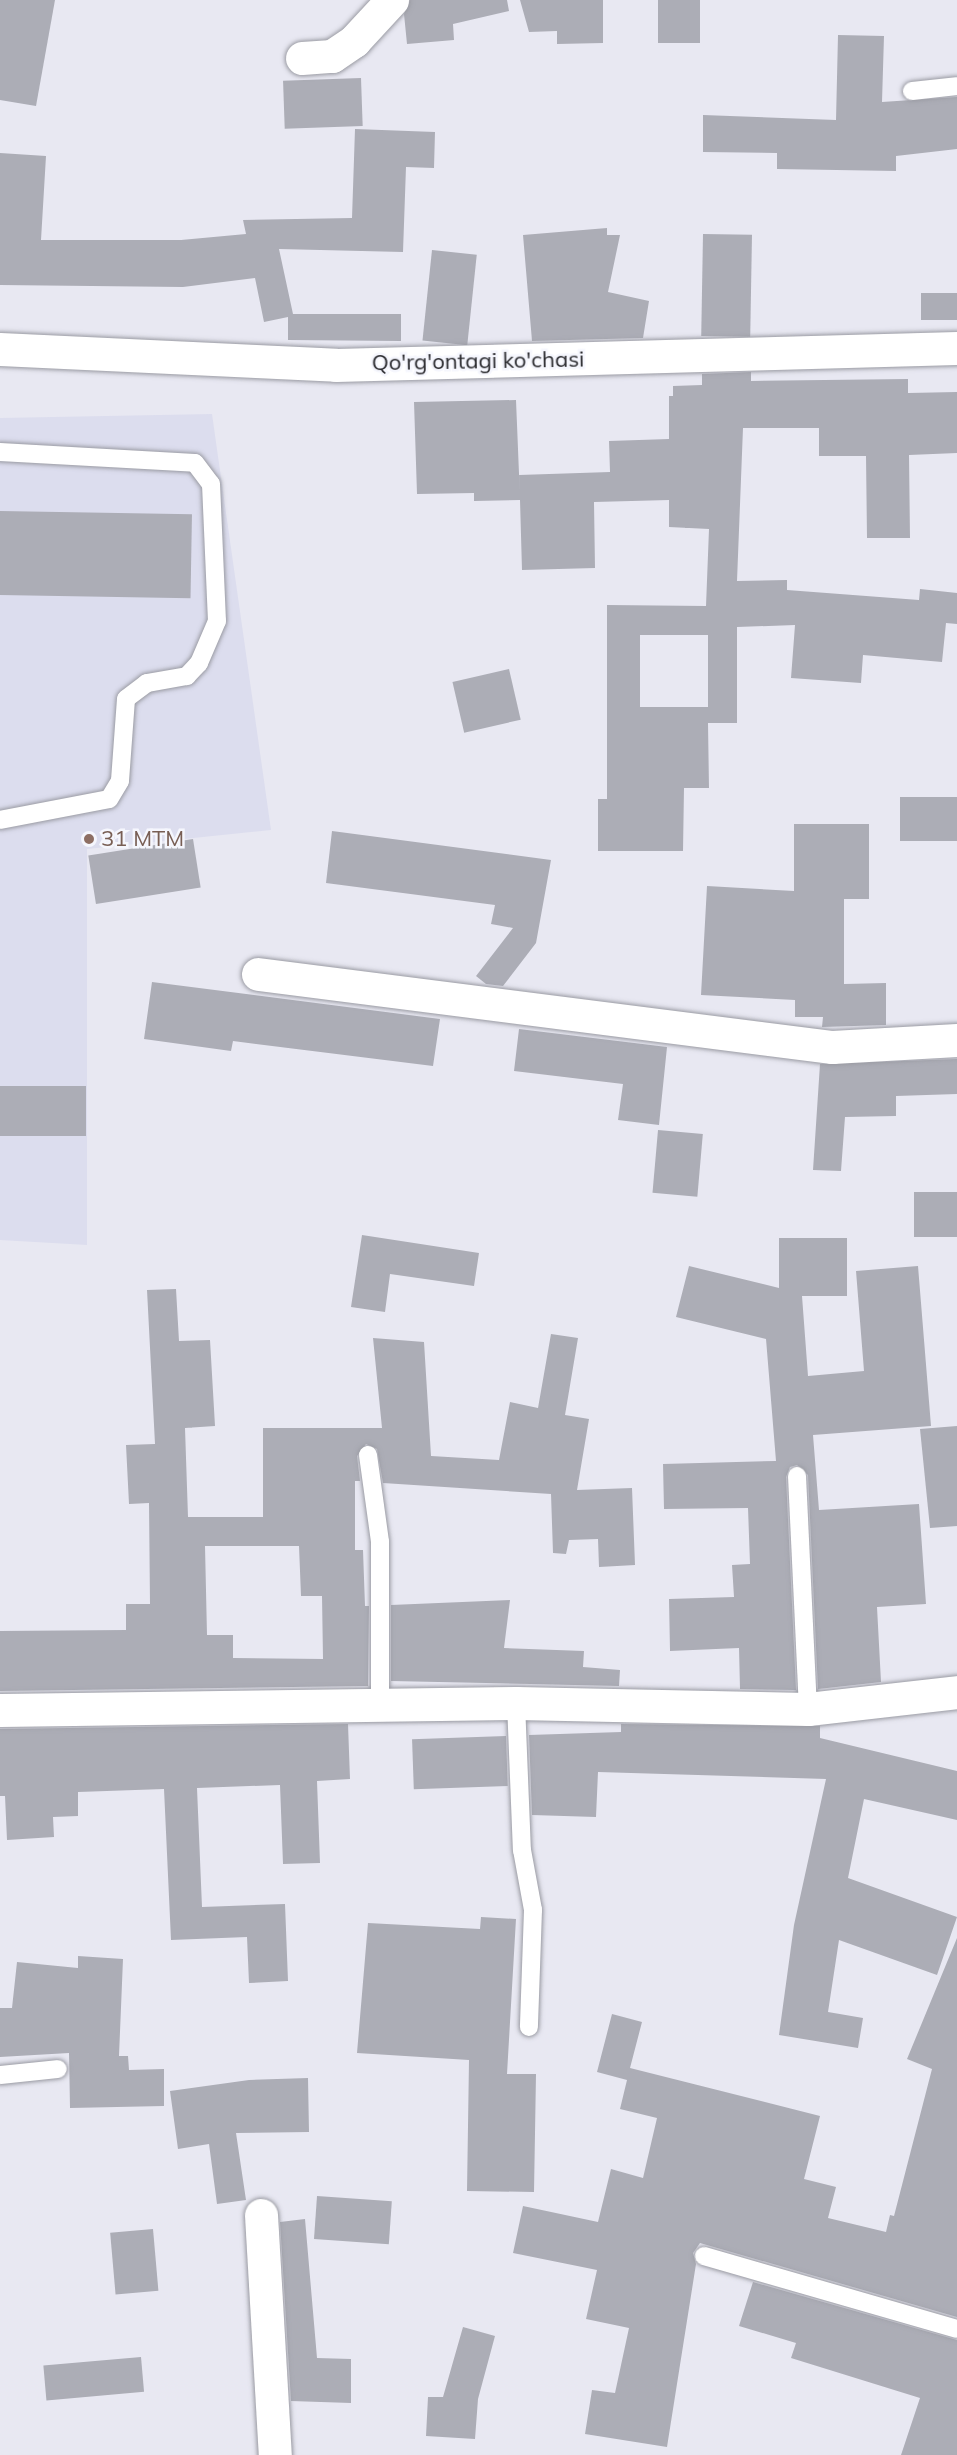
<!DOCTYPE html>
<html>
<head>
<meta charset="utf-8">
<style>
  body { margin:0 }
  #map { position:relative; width:957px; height:2455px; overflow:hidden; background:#e8e8f2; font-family:Mulish,sans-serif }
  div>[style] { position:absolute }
  .built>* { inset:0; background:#dcddee }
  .building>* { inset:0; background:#acadb6; transform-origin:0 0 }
  .roads { filter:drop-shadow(0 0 2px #9a9ba3) drop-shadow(0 0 2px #9a9ba3) }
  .lane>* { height:18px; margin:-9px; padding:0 9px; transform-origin:9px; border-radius:9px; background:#fff }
  .street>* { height:33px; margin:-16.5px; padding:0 16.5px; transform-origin:16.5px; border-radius:16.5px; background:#fff }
  .dots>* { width:16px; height:16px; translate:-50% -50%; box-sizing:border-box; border:3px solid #f5f6fd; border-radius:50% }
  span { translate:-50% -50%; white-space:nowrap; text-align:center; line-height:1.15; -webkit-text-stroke:5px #f5f6fd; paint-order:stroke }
  .street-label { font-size:22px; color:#29292d }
  .education-label { font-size:22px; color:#785e54 }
  .left { translate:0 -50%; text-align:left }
</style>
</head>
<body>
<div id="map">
  <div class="built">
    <div style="clip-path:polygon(212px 414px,271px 830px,87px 849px,87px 1245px,0 1240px,0 418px)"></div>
  </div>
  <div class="building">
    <div style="clip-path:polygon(0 0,55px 0,36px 106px,0 100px)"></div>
    <div style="clip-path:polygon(410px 0,507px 0,509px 11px,453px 24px,454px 40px,407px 44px,404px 14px)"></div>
    <div style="clip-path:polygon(520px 0,603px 0,603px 43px,557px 44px,557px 31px,529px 32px)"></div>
    <div style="left:658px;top:0;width:42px;height:43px"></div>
    <div style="clip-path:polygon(838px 35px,884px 36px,882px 102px,957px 97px,957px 149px,896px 156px,896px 171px,777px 169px,777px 153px,703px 152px,703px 115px,836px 120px)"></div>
    <div style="left:361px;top:78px;width:48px;height:78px;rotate:88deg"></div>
    <div style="clip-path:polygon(355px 129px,435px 132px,434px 168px,406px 167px,403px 252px,279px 249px,293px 314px,401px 314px,401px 341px,288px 340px,288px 317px,264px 322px,255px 278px,183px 287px,0 285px,0 153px,46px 156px,41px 240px,181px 240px,246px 234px,243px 220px,352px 218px)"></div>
    <div style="clip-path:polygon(607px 228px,607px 235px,620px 235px,608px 292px,649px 301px,643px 338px,532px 341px,523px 235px)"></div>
    <div style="left:703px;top:234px;width:49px;height:102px;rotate:1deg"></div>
    <div style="left:432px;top:250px;width:45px;height:91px;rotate:6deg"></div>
    <div style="left:957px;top:293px;width:27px;height:36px;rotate:90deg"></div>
    <div style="clip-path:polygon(evenodd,751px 372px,751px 381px,908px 379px,908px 393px,957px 392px,957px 453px,909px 455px,910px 538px,867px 538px,866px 456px,819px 456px,819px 428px,743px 428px,737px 581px,787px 580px,787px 590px,919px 600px,920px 589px,957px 593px,957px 624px,946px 623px,942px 662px,863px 655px,861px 683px,791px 678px,795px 625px,737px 627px,737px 723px,708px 723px,709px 788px,684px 788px,683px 851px,598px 851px,598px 799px,607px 799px,607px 605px,706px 606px,709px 529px,669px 527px,669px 500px,594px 502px,595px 568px,522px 570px,520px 500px,474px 501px,474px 493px,417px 494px,414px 402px,516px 400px,520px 498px,519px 475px,610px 472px,609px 441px,669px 439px,669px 396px,673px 396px,673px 386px,702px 385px,702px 374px,751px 372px,640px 635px,708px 635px,708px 715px,708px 707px,640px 707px,640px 635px)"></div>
    <div style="left:0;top:511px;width:192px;height:84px;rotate:1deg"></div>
    <div style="left:509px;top:669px;width:52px;height:58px;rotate:77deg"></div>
    <div style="left:900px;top:797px;width:57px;height:44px"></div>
    <div style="clip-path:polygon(794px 824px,869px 824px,869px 899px,844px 899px,844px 984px,886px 983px,886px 1025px,822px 1027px,823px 1017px,795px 1017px,795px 1000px,701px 995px,707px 886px,794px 891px)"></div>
    <div style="clip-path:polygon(332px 831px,551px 860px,536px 943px,503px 986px,486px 984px,476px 976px,513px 928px,491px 924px,495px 905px,326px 883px)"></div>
    <div style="left:193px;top:839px;width:49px;height:106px;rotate:81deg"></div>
    <div style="clip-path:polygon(152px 982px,440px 1019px,433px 1066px,233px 1041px,231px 1051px,144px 1039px)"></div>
    <div style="clip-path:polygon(519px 1029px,667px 1047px,659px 1125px,618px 1120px,623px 1084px,514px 1071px)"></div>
    <div style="clip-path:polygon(957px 1059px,957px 1094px,896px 1096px,896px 1116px,845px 1117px,841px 1171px,813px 1170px,820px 1064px)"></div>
    <div style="left:0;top:1086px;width:86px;height:50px"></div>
    <div style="left:658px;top:1130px;width:45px;height:63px;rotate:5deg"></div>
    <div style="left:914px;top:1192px;width:43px;height:45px"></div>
    <div style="clip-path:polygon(362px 1235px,479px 1253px,474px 1286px,390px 1274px,385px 1312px,351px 1307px)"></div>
    <div style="clip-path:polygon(779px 1238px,847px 1238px,847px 1296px,802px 1296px,808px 1376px,864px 1371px,856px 1271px,918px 1266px,931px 1426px,813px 1435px,819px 1510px,919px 1504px,926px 1604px,877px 1607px,881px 1682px,818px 1689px,808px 1475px,797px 1465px,790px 1467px,786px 1477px,796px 1690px,740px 1689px,739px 1648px,670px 1651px,669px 1599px,734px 1597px,732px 1565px,750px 1564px,748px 1508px,664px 1509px,663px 1464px,776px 1461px,766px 1339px,676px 1317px,689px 1266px,779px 1288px)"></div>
    <div style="clip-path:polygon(evenodd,176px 1289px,179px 1341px,210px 1340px,215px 1426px,185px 1428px,188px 1517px,263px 1517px,263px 1428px,382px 1428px,373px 1338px,424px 1342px,431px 1456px,499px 1460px,510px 1402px,538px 1408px,551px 1334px,578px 1338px,565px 1415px,589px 1419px,577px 1490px,632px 1488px,635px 1565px,599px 1567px,598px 1539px,569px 1540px,566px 1554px,553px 1553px,551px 1494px,383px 1483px,377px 1449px,366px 1444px,357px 1456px,360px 1481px,355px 1481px,355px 1550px,363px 1550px,365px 1606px,369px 1606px,368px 1686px,0 1691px,0 1631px,126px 1630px,126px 1604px,150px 1604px,149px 1503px,129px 1504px,126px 1445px,155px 1444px,147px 1290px,176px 1289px,205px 1546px,299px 1546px,301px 1596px,322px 1596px,323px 1659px,233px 1658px,233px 1635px,207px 1635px,205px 1546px)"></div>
    <div style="clip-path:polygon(957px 1426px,957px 1526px,930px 1528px,920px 1429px)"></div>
    <div style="clip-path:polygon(510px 1600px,504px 1648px,584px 1651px,583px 1667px,620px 1670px,619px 1686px,391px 1681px,391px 1605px)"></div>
    <div style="clip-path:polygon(348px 1724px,350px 1779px,317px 1781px,320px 1863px,283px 1864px,280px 1785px,197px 1788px,202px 1907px,285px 1904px,288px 1981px,249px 1983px,247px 1937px,171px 1940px,164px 1789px,78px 1792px,78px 1816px,53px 1817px,54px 1837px,7px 1840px,5px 1796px,0 1796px,0 1729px)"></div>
    <div style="clip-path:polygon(621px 1724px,820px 1726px,820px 1738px,957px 1771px,957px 1820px,864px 1799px,848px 1878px,957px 1917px,937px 1975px,839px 1940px,828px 2012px,863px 2018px,858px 2048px,779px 2035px,794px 1925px,826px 1779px,598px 1772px,596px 1817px,532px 1815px,529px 1735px,621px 1732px)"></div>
    <div style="left:506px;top:1736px;width:50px;height:94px;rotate:88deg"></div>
    <div style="clip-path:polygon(481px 1917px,516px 1919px,507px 2074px,536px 2074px,534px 2192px,467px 2191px,469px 2060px,357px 2053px,368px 1923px,480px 1929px)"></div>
    <div style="clip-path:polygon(957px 1938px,957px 2317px,700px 2243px,693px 2253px,696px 2264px,667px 2447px,585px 2434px,592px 2390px,615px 2393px,629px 2328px,586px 2319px,597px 2270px,513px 2253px,523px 2206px,598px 2222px,611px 2169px,643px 2178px,657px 2118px,620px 2109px,627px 2080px,597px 2072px,612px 2014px,642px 2022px,630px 2068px,820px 2116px,804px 2179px,836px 2187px,828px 2218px,886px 2232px,890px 2215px,894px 2216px,932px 2069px,907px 2059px)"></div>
    <div style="clip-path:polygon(78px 1956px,123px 1959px,119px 2056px,128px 2056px,129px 2070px,164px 2069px,164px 2106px,70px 2108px,69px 2053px,0 2057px,0 2008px,12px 2008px,17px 1962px,78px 1968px)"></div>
    <div style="clip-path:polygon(308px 2078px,309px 2132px,236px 2133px,246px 2200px,217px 2204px,209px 2144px,178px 2149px,170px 2091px,249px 2080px)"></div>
    <div style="left:317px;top:2196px;width:75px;height:43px;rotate:4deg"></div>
    <div style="clip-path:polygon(305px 2219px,317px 2358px,351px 2359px,351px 2403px,291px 2401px,280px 2222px)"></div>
    <div style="left:153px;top:2229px;width:62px;height:43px;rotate:85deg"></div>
    <div style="clip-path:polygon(753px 2282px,957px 2340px,957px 2455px,901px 2455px,920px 2398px,791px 2358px,796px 2343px,739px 2326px)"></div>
    <div style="clip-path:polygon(463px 2327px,495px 2336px,478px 2399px,475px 2439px,426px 2436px,428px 2397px,443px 2397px)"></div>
    <div style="left:141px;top:2357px;width:35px;height:98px;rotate:85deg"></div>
  </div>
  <div class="roads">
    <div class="lane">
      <div style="left:912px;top:91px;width:45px;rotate:-6.3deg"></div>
      <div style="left:0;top:452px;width:195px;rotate:3.2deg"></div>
      <div style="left:195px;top:463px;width:26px;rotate:53deg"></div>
      <div style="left:211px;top:484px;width:137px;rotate:87.5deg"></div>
      <div style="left:217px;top:621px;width:46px;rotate:113.2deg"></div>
      <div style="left:199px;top:663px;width:18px;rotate:133deg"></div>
      <div style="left:187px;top:676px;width:41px;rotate:170.1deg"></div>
      <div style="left:147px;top:683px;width:26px;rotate:143deg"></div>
      <div style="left:126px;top:699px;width:82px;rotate:94.2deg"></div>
      <div style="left:120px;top:781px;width:21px;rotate:121deg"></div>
      <div style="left:109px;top:799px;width:111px;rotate:169.1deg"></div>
      <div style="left:368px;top:1455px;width:88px;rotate:82.1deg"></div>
      <div style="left:380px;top:1542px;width:162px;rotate:90deg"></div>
      <div style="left:797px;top:1476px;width:233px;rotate:87.3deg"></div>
      <div style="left:516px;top:1703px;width:147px;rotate:87.7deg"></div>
      <div style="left:522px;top:1850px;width:61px;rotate:79.6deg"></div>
      <div style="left:533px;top:1910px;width:117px;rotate:92deg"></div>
      <div style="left:0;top:2075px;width:58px;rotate:-5.9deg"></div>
      <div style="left:704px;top:2256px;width:263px;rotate:16.1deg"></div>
    </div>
    <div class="street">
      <div style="left:302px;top:58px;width:30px;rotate:-4deg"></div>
      <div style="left:332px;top:56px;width:27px;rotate:-34deg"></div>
      <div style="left:354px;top:41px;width:56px;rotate:-47.2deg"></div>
      <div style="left:0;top:349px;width:336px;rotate:2.7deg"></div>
      <div style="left:336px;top:365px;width:621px;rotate:-1.57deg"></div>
      <div style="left:258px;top:974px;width:579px;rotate:7.25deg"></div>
      <div style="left:832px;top:1047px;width:125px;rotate:-3.2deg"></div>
      <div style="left:0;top:1710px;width:516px;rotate:-0.78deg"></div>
      <div style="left:516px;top:1703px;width:292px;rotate:1.2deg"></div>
      <div style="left:808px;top:1709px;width:150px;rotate:-6.5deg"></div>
      <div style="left:261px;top:2215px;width:240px;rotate:86.7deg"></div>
    </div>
  </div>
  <div class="dots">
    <div style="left:89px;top:839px;background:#8d6e63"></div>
  </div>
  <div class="street-label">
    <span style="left:478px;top:361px;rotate:-1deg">Qo'rg'ontagi ko'chasi</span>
  </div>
  <div class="education-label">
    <span class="left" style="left:101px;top:839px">31 MTM</span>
  </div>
</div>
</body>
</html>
